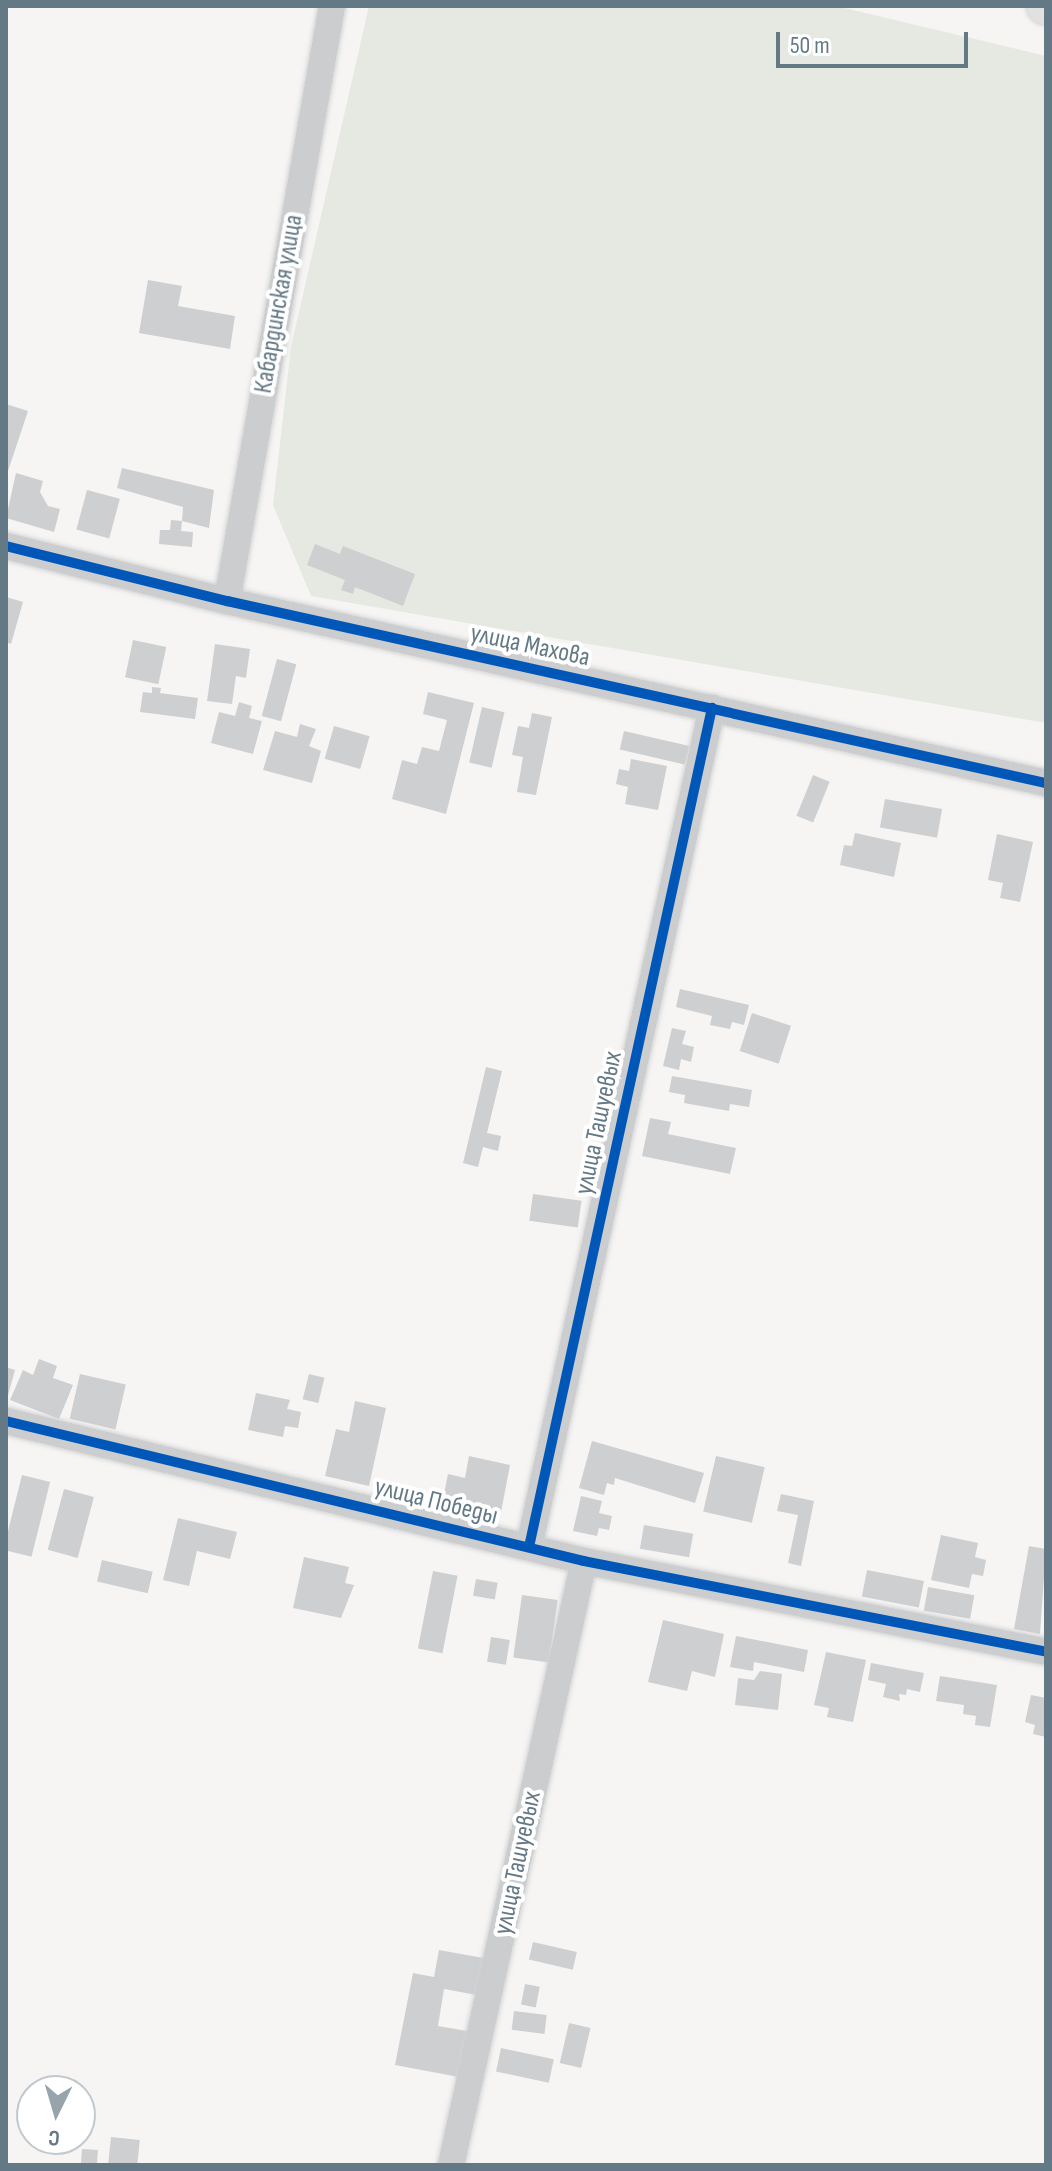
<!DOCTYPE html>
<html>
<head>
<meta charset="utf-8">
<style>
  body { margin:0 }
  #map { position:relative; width:1052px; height:2171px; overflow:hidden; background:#f6f5f4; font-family:"Sofia Sans Condensed",sans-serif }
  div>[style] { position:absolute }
  .green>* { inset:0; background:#e6e8e2 }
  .building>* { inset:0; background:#cecfd0; transform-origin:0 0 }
  .roads { filter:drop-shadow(0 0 2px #d1d2d3) drop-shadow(0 0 2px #d1d2d3) }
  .minor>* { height:26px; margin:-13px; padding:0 13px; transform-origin:13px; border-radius:13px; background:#cccdce }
  .secondary>* { height:36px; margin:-18px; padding:0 18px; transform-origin:18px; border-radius:18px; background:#e0e1e0 }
  .cycleway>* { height:10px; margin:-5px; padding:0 5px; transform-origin:5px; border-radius:5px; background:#0057b8 }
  span { translate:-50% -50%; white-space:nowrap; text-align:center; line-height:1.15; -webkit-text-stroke:8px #fff; paint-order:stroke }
  .street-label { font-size:26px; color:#647986 }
  .frame { position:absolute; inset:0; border:8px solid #647986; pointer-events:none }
  .north { position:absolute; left:16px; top:2075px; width:80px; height:80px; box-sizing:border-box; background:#fff; border:2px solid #c1c9cf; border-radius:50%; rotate:185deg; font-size:22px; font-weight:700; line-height:32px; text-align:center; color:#647986 }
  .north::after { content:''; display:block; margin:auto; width:28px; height:36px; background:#97a4ac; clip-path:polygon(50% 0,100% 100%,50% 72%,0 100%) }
  .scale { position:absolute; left:776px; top:32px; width:192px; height:36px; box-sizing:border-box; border:4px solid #647986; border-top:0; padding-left:10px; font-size:24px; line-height:28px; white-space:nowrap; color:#647986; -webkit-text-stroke:6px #fff; paint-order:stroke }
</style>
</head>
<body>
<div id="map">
  <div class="green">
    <div style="clip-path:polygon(369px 6px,836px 6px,1046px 56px,1046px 723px,311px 596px,273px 505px,291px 347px)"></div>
  </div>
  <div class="building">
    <div style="clip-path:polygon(148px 280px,182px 286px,178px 306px,235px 316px,230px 349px,139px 333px)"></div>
    <div style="clip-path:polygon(6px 404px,28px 411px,7px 474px,6px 473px)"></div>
    <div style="clip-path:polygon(122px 468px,214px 490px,209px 528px,182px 521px,183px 507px,117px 488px)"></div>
    <div style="clip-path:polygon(16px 473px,43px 481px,40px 492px,48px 506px,60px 509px,54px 532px,6px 518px)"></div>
    <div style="left:87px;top:490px;width:34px;height:41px;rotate:15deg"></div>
    <div style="clip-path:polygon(171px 520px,182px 521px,181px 531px,193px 532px,192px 547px,159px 544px,160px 530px,170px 530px)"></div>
    <div style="clip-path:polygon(315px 544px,340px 554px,343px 546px,415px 574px,403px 606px,355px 587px,353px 594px,341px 590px,345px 580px,307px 565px)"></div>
    <div style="clip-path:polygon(6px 597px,23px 602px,11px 644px,6px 642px)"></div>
    <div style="left:133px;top:640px;width:34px;height:38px;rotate:12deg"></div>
    <div style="clip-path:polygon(215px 644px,250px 649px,246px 678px,236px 676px,232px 704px,207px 701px)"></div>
    <div style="left:277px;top:659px;width:20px;height:59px;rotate:15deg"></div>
    <div style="clip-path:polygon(152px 687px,161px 688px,160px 693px,198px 698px,195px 719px,140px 712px,143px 692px,152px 693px)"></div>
    <div style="clip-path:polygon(428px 692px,474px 703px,446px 814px,392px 799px,402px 760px,417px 764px,422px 747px,439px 751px,447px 720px,423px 714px)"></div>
    <div style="clip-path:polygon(239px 702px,252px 706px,249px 718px,262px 721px,253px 754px,211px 743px,219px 712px,235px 716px)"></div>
    <div style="left:482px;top:707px;width:23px;height:57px;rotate:13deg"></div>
    <div style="clip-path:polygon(532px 713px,552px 717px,536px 795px,517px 792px,523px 757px,512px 755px,518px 726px,529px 728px)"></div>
    <div style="clip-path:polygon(300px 724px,316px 729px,309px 746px,321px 751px,312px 783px,263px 770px,275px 731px,297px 737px)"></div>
    <div style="left:334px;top:726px;width:37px;height:34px;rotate:16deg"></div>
    <div style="left:624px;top:731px;width:67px;height:19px;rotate:13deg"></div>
    <div style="clip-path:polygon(631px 759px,667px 766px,658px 810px,625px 804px,628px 787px,616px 784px,619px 769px,629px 771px)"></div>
    <div style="left:813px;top:775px;width:18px;height:44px;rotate:22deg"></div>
    <div style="left:885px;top:799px;width:58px;height:29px;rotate:10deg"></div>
    <div style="clip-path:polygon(855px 833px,901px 843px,894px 877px,840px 865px,844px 845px,852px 846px)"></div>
    <div style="clip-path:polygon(997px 834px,1033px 842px,1020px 902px,1000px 898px,1003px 883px,988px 880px)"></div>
    <div style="clip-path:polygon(680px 989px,749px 1005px,744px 1025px,732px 1022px,730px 1029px,710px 1025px,712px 1016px,676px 1007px)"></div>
    <div style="left:752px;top:1013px;width:41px;height:40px;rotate:18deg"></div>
    <div style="clip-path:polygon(672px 1028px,686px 1031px,682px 1044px,694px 1047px,691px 1062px,681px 1059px,679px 1070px,663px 1066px)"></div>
    <div style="clip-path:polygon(486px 1067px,502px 1071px,487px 1133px,501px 1136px,498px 1151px,483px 1147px,478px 1167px,463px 1163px)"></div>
    <div style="clip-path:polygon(672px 1076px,752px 1090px,749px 1107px,730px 1104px,729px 1111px,684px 1103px,685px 1095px,669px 1092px)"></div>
    <div style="clip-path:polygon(650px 1118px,671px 1122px,668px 1134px,736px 1148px,730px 1174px,642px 1156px)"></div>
    <div style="left:533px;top:1194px;width:49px;height:27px;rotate:8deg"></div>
    <div style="clip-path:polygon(39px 1359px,57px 1366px,53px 1378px,73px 1385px,59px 1419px,10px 1400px,23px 1370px,33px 1375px)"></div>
    <div style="clip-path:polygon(6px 1367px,15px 1370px,7px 1399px,6px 1399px)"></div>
    <div style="left:80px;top:1374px;width:47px;height:46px;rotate:13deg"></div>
    <div style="left:309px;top:1374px;width:16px;height:26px;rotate:14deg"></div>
    <div style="clip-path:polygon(256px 1393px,290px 1400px,287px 1409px,301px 1412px,298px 1428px,285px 1426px,283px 1437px,248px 1430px)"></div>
    <div style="clip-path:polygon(355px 1401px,386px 1408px,369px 1486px,325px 1476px,336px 1429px,349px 1432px)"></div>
    <div style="clip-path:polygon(592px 1441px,704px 1473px,695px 1503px,615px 1478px,614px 1485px,607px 1483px,604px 1495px,579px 1488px)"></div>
    <div style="clip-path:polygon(469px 1456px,510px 1465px,501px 1512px,475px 1507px,474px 1516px,441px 1509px,448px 1474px,465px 1478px)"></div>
    <div style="left:716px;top:1456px;width:50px;height:57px;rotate:13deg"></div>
    <div style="left:22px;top:1475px;width:29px;height:77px;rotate:14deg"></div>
    <div style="left:64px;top:1489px;width:31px;height:63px;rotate:15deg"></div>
    <div style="clip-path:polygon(781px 1494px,814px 1501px,801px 1566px,788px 1563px,798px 1515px,777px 1511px)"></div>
    <div style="clip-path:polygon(581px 1496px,602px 1501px,599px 1513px,612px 1516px,609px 1530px,599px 1528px,597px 1536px,573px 1531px)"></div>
    <div style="clip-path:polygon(178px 1518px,237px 1532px,230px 1559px,197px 1551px,189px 1586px,163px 1580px)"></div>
    <div style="left:644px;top:1525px;width:50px;height:24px;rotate:10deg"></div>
    <div style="clip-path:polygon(941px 1535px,978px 1543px,975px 1557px,986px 1560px,983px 1576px,972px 1574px,969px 1588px,931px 1580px)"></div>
    <div style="clip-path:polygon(1029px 1546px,1046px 1549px,1040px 1634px,1014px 1629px)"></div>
    <div style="clip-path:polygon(304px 1557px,349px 1567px,345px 1583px,354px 1585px,341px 1618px,293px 1608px)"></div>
    <div style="left:102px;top:1560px;width:52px;height:22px;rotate:13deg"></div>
    <div style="left:867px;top:1570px;width:58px;height:27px;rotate:11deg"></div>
    <div style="left:433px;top:1571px;width:25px;height:79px;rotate:11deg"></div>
    <div style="left:476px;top:1579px;width:22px;height:17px;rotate:10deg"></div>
    <div style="left:928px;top:1587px;width:47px;height:24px;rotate:10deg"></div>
    <div style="left:522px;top:1595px;width:36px;height:63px;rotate:8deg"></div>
    <div style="clip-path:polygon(663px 1620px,724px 1634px,715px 1677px,692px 1671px,687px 1691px,648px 1682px)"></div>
    <div style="clip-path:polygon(736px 1636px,808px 1650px,804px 1672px,754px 1662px,753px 1671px,730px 1667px)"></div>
    <div style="left:491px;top:1637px;width:19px;height:25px;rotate:9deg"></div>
    <div style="clip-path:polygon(826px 1652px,866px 1660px,853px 1722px,827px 1717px,829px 1708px,814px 1705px)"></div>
    <div style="clip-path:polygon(871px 1663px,924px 1673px,920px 1692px,907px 1689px,906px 1695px,899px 1694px,900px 1701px,883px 1697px,886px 1684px,868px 1680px)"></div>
    <div style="clip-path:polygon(760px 1671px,782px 1674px,778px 1710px,735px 1705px,738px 1678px,754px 1680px)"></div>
    <div style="clip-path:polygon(940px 1676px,997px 1685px,990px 1727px,975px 1725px,976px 1716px,963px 1714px,964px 1705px,936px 1701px)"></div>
    <div style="clip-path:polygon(1031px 1695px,1046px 1698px,1046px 1737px,1033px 1734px,1035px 1725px,1025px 1722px)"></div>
    <div style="left:533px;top:1942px;width:45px;height:18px;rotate:13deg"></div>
    <div style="clip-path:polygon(439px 1950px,489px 1959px,482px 1996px,444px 1989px,438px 2026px,467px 2031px,459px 2077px,395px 2065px,413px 1973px,434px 1977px)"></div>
    <div style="left:525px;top:1984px;width:15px;height:21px;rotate:11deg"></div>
    <div style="left:514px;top:2011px;width:33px;height:19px;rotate:7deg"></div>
    <div style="left:569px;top:2023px;width:22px;height:41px;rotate:13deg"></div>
    <div style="left:501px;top:2048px;width:54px;height:24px;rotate:12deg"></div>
    <div style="left:111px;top:2137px;width:29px;height:28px;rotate:6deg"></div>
    <div style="left:82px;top:2149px;width:16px;height:16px;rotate:4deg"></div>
  </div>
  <div class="roads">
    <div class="minor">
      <div style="left:6px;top:546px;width:228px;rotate:14deg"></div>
      <div style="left:227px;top:601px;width:839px;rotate:12.53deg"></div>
      <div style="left:227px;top:601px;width:604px;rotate:-79.99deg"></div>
      <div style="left:6px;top:1421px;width:595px;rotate:13.62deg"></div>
      <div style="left:584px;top:1561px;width:471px;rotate:11.1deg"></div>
      <div style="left:529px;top:1547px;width:859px;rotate:-77.7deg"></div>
      <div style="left:451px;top:2165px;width:618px;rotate:-77.58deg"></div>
    </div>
    <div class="secondary">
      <div style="left:1045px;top:6px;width:1px"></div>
    </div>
  </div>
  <div class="cycleway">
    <div style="left:6px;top:546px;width:228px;rotate:14deg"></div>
    <div style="left:227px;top:601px;width:839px;rotate:12.53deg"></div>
    <div style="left:6px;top:1421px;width:595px;rotate:13.62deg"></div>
    <div style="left:584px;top:1561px;width:471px;rotate:11.1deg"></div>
    <div style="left:529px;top:1547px;width:859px;rotate:-77.7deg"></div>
  </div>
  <div class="street-label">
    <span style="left:279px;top:304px;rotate:-80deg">Кабардинская улица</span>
    <span style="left:530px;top:646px;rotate:12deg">улица Махова</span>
    <span style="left:599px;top:1123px;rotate:-78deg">улица Ташуевых</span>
    <span style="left:436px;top:1502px;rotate:14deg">улица Победы</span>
    <span style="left:518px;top:1863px;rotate:-78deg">улица Ташуевых</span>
  </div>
  <div class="frame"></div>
  <div class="north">С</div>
  <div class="scale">50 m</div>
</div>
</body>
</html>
